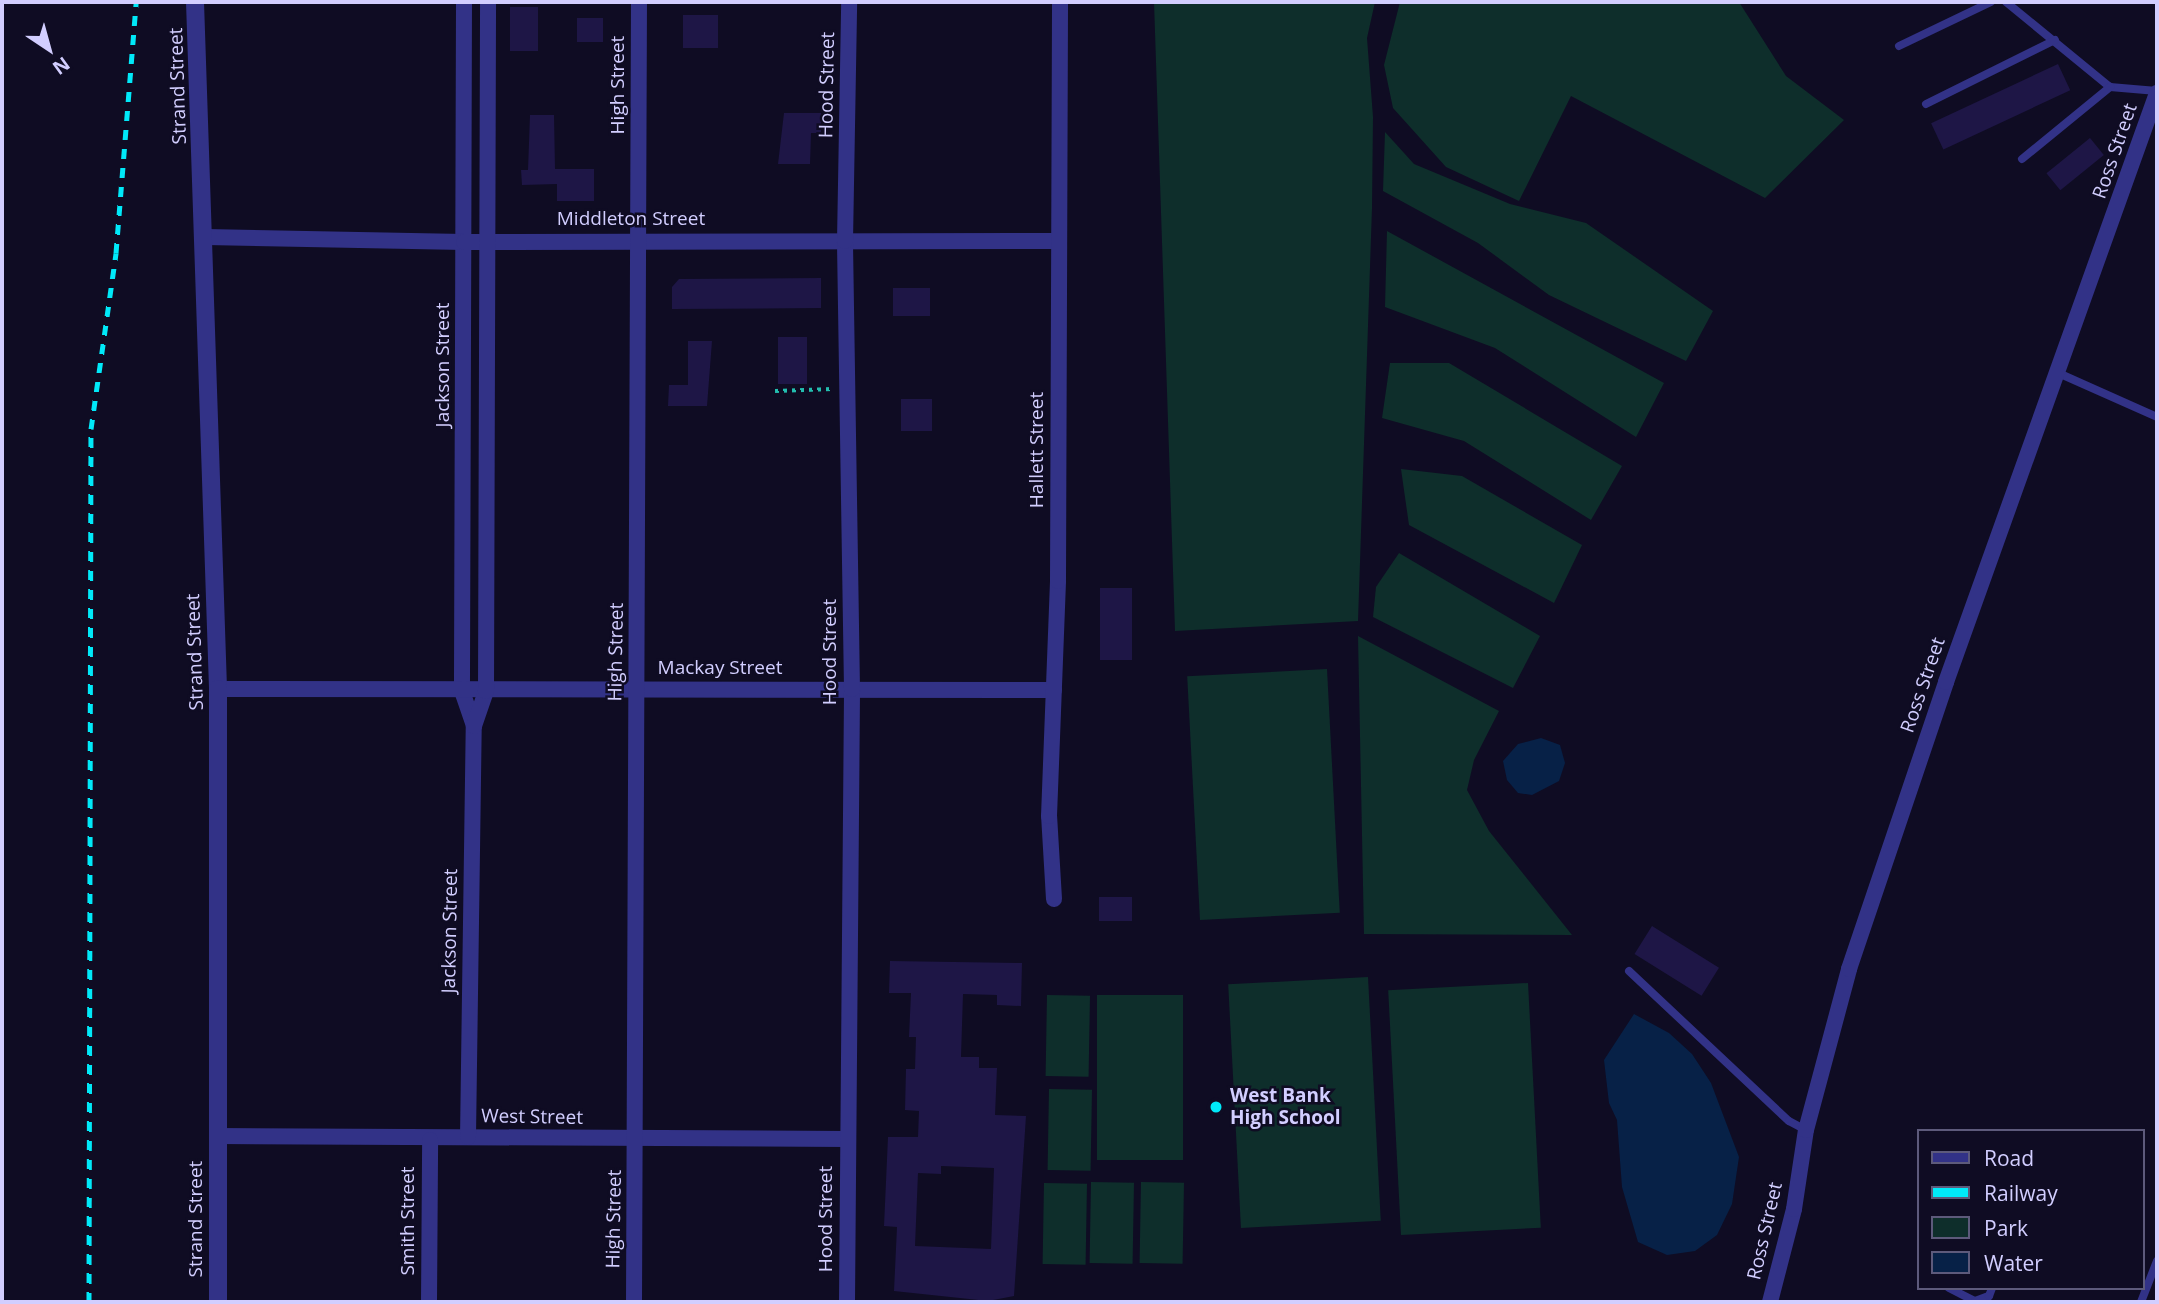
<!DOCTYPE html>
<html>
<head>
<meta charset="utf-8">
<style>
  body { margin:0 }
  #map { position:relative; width:2159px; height:1304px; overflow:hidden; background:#0f0c23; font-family:"Open Sans",sans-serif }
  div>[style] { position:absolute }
  .green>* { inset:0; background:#0e2e2b; transform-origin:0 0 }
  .water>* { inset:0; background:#072147 }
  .building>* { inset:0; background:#1e1646; transform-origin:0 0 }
  .path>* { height:3.5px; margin-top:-1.75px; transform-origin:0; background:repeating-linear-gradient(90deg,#23beaf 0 3.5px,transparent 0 8.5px) }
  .service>* { height:8px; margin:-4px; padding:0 4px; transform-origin:4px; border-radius:4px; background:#323287 }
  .minor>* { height:16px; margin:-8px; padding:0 8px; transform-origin:8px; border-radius:8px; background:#323287 }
  .tertiary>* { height:18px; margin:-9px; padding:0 9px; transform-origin:9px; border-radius:9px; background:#323287 }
  .rail>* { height:5px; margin-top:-2.5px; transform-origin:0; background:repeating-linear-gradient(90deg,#00e9f9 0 10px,transparent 0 19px) }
  .dots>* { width:19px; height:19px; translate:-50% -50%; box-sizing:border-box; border:4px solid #0f0c23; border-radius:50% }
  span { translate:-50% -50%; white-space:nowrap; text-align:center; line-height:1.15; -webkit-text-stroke:5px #0f0c23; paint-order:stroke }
  .street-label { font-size:19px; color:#d2ceff }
  .poi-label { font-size:19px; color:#d2ceff; font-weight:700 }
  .left { translate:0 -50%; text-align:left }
  .frame { position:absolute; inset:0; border:4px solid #d2ceff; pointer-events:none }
  .legend { position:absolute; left:1917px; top:1129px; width:228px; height:161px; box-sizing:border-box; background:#0f0c23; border:2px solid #5d5a7b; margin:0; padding:9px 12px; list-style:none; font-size:21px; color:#d2ceff }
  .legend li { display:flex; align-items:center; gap:14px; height:35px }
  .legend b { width:35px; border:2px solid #5d5a7b }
  .north { position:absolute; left:14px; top:14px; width:70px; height:70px; -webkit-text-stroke:5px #0f0c23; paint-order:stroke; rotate:144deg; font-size:19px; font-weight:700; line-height:28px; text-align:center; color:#d2ceff }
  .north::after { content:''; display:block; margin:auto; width:24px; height:32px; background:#d2ceff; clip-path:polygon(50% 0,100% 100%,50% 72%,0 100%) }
</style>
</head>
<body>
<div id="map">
  <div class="green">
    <div style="clip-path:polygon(1154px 2px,1375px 2px,1367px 38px,1373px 117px,1372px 208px,1358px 621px,1175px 631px)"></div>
    <div style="clip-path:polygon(1400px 2px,1739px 2px,1786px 76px,1844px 120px,1765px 198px,1571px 96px,1519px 201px,1446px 167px,1393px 108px,1384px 65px)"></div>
    <div style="clip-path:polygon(1385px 132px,1414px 164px,1510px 204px,1586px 223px,1713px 311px,1686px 361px,1549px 295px,1478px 243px,1383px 191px)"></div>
    <div style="clip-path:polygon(1387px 231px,1664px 383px,1636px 437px,1495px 348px,1385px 307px)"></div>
    <div style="clip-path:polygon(1390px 363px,1449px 363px,1622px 466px,1591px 520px,1464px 441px,1382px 418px)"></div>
    <div style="clip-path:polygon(1401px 469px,1462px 476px,1582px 545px,1554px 603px,1409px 525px)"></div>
    <div style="clip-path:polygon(1399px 553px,1540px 636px,1513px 688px,1373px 617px,1376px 587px)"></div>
    <div style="clip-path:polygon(1358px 636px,1499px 711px,1474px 760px,1467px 790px,1489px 831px,1572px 935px,1364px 934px)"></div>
    <div style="left:1327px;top:669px;width:244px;height:140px;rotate:87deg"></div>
    <div style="left:1368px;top:977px;width:244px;height:140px;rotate:87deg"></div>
    <div style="left:1528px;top:983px;width:245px;height:140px;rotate:87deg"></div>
    <div style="left:1047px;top:995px;width:43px;height:81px;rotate:1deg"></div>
    <div style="left:1097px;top:995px;width:86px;height:165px"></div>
    <div style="left:1049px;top:1089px;width:43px;height:81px;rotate:1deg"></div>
    <div style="left:1091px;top:1182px;width:43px;height:81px;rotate:1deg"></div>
    <div style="left:1141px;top:1182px;width:43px;height:81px;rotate:1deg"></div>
    <div style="left:1044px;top:1183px;width:43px;height:81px;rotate:1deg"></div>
  </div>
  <div class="water">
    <div style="clip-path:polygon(1541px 738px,1560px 745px,1565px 763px,1559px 781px,1532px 795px,1518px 793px,1507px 780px,1503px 761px,1518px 744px)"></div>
    <div style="clip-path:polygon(1634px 1014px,1669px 1033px,1692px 1054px,1711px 1083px,1739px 1157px,1732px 1204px,1717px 1235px,1695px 1251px,1667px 1255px,1638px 1242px,1622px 1187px,1617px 1120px,1609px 1103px,1604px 1060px)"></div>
  </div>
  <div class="building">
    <div style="left:510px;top:7px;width:28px;height:44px"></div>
    <div style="left:683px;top:15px;width:35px;height:33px"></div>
    <div style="left:577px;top:18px;width:26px;height:24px"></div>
    <div style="left:2058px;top:64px;width:29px;height:140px;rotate:65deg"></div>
    <div style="clip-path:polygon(784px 113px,821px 113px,821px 133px,811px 133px,810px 164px,778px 164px)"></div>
    <div style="clip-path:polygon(530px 115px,554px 115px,555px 169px,594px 169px,594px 201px,557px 201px,557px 184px,522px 185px,521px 170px,528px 170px)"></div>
    <div style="left:2090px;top:138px;width:22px;height:56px;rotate:51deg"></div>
    <div style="clip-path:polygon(821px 278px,821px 308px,672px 309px,672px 287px,679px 279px)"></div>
    <div style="left:893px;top:288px;width:37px;height:28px"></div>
    <div style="left:778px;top:337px;width:29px;height:47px"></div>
    <div style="clip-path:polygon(688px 341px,712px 341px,707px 406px,668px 406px,669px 385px,688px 385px)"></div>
    <div style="left:901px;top:399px;width:31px;height:32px"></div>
    <div style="left:1100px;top:588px;width:32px;height:72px"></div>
    <div style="left:1099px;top:897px;width:33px;height:24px"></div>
    <div style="left:1652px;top:926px;width:79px;height:33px;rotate:32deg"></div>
    <div style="clip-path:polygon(evenodd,890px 961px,1022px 963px,1021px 1006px,997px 1005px,997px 995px,963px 994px,961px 1057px,979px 1057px,979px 1068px,997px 1068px,995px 1115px,1026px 1116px,1014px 1296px,988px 1301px,894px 1291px,897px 1227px,884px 1226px,888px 1137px,918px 1137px,919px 1111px,905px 1110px,906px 1069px,915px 1069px,916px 1037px,909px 1037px,911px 993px,889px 993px,890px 961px,941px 1166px,994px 1168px,991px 1249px,915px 1246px,918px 1173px,941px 1174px,941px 1166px)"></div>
  </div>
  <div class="path">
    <div style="left:775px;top:391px;width:58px;rotate:-2deg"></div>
  </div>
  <div class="service">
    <div style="left:2006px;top:2px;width:134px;rotate:39.3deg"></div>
    <div style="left:2110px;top:87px;width:47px;rotate:4.9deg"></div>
    <div style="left:1899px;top:46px;width:102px;rotate:-25.6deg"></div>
    <div style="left:1926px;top:104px;width:144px;rotate:-26.4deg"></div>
    <div style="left:2022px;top:159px;width:114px;rotate:-39.3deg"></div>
    <div style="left:2056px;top:372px;width:111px;rotate:24deg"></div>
    <div style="left:1629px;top:971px;width:219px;rotate:43.2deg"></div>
    <div style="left:1789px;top:1121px;width:19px;rotate:28deg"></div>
    <div style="left:1949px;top:1288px;width:29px;rotate:27deg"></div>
    <div style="left:1975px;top:1301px;width:15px;rotate:-20deg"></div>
    <div style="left:1989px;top:1296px;width:9px;rotate:-69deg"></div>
    <div style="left:2141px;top:1302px;width:44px;rotate:-68.7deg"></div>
  </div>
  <div class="minor">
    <div style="left:464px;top:2px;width:689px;rotate:90.17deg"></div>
    <div style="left:462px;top:691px;width:37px;rotate:71deg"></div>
    <div style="left:206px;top:237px;width:258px;rotate:1.1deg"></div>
    <div style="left:464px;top:242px;width:593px;rotate:-0.1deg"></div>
    <div style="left:218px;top:689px;width:836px;rotate:0.07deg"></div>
    <div style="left:1054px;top:899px;width:83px;rotate:-93.4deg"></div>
    <div style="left:1049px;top:816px;width:235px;rotate:-87.8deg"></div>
    <div style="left:1058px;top:581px;width:579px;rotate:-89.8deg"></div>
    <div style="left:217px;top:1136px;width:629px;rotate:0.27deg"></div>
    <div style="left:468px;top:1137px;width:411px;rotate:-89.2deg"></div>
    <div style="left:474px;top:726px;width:37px;rotate:-71deg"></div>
    <div style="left:486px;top:691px;width:689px;rotate:-89.83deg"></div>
    <div style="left:429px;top:1302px;width:162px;rotate:-89.6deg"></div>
    <div style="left:634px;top:1302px;width:1300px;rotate:-89.78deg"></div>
    <div style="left:847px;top:1302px;width:613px;rotate:-89.53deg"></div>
    <div style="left:852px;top:689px;width:448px;rotate:-90.9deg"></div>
    <div style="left:845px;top:241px;width:239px;rotate:-89deg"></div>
    <div style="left:1770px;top:1302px;width:96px;rotate:-75.5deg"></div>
    <div style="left:1794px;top:1209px;width:80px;rotate:-81.4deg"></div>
    <div style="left:1806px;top:1130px;width:167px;rotate:-75deg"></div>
    <div style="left:1849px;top:969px;width:303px;rotate:-71.3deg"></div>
    <div style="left:1946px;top:682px;width:626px;rotate:-70.29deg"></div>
  </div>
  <div class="tertiary">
    <div style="left:195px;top:2px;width:687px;rotate:88.08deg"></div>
    <div style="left:218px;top:689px;width:613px;rotate:90deg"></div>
  </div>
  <div class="rail">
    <div style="left:89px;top:1302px;width:873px;rotate:-89.87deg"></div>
    <div style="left:91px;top:429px;width:178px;rotate:-81.9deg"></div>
    <div style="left:116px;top:253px;width:252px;rotate:-85.4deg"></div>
  </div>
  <div class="dots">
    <div style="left:1216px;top:1107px;background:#00e9f9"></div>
  </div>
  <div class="street-label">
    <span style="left:618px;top:85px;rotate:-90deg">High Street</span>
    <span style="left:827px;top:85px;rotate:-89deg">Hood Street</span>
    <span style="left:178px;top:86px;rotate:-92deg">Strand Street</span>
    <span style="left:2115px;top:151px;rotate:-71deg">Ross Street</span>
    <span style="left:631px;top:219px">Middleton Street</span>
    <span style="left:443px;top:365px;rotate:-90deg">Jackson Street</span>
    <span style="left:1037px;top:450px;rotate:-90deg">Hallett Street</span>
    <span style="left:195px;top:652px;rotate:-92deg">Strand Street</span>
    <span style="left:616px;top:652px;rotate:-89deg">High Street</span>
    <span style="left:830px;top:652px;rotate:-90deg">Hood Street</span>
    <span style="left:720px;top:668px">Mackay Street</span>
    <span style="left:1923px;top:685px;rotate:-71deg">Ross Street</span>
    <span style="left:450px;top:931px;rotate:-89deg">Jackson Street</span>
    <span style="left:532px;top:1117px;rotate:1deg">West Street</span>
    <span style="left:196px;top:1219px;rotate:-90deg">Strand Street</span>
    <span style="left:614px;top:1219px;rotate:-89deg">High Street</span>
    <span style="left:826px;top:1219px;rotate:-90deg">Hood Street</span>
    <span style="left:408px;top:1221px;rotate:-90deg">Smith Street</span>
    <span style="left:1765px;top:1231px;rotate:-77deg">Ross Street</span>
  </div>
  <div class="poi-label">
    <span class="left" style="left:1230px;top:1107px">West Bank<br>High School</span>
  </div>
  <div class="frame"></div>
  <ul class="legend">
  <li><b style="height:9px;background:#323287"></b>Road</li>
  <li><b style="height:9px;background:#00e9f9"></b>Railway</li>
  <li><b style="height:19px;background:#0e2e2b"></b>Park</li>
  <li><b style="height:19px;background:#072147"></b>Water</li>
  </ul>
  <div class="north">N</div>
</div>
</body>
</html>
